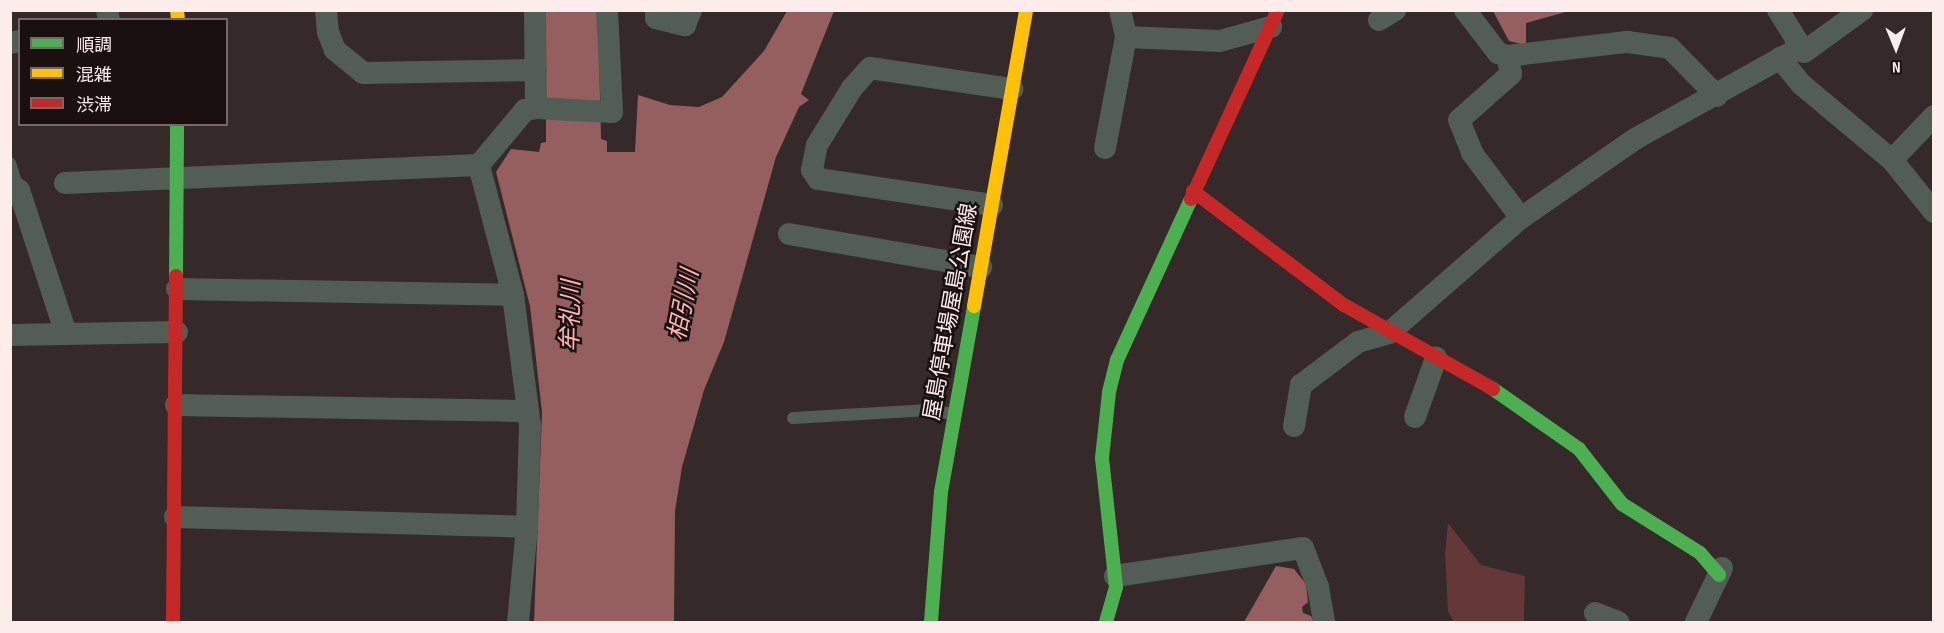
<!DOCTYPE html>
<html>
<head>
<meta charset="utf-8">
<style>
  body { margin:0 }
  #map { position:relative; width:1944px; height:633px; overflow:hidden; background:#352929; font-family:"Sofia Sans Condensed","Noto Sans JP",sans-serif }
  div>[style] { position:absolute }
  .green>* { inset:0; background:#653736 }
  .water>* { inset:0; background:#945f5e }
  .lane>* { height:12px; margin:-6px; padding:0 6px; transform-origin:6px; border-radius:6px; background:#525d56 }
  .street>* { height:22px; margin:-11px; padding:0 11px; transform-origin:11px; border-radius:11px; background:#525d56 }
  .fast>* { height:14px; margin:-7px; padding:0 7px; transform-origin:7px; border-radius:7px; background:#4caf50 }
  .slow>* { height:14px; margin:-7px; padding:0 7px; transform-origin:7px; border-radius:7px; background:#ffc107 }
  .jam>* { height:14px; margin:-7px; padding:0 7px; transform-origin:7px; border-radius:7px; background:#c62828 }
  span { translate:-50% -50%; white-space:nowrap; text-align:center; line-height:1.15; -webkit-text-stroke:5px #1b1010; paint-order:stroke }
  .street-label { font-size:22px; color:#fceceb }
  .water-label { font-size:24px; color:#fcb4b2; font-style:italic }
  .frame { position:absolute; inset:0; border:12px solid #fceceb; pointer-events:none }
  .legend { position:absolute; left:18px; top:18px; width:210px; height:108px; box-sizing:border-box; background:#1b1010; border:2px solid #756868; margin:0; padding:8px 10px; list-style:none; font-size:18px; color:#fceceb }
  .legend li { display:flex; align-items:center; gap:12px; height:30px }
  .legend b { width:30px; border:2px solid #756868 }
  .north { position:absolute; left:1866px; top:18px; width:60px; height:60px; -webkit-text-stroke:4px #1b1010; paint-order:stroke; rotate:179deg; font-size:16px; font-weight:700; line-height:24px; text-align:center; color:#fceceb }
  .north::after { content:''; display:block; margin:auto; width:21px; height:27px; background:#fceceb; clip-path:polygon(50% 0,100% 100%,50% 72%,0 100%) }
</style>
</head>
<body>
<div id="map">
  <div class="green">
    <div style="clip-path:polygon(1448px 523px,1481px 565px,1525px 576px,1524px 622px,1454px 622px,1448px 612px,1445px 554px)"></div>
  </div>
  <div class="water">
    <div style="clip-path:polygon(546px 11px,598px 11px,601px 139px,607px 141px,607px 152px,635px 152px,638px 95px,670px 105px,699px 107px,722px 97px,764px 51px,787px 11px,834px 11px,801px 94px,809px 100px,799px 107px,776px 157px,724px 342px,704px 390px,682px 467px,675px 511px,674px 622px,534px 622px,542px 412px,530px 306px,496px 172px,511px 149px,539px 152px,541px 143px,546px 142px)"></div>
    <div style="clip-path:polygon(1493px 11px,1569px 11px,1526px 23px,1526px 45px,1509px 41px)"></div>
    <div style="clip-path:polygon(1276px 566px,1294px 569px,1306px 584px,1308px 602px,1302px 607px,1303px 613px,1311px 616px,1314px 622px,1244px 622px)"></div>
  </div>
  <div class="lane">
    <div style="left:10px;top:163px;width:28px;rotate:72deg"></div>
    <div style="left:793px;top:418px;width:137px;rotate:-3.3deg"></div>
    <div style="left:930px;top:410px;width:23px;rotate:10deg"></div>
  </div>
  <div class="street">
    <div style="left:107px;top:10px;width:10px;rotate:79deg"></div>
    <div style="left:326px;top:10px;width:22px;rotate:85deg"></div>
    <div style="left:328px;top:32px;width:19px;rotate:69deg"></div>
    <div style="left:335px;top:50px;width:36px;rotate:39deg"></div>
    <div style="left:363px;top:73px;width:173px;rotate:-1deg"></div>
    <div style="left:656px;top:10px;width:8px;rotate:90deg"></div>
    <div style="left:656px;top:18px;width:30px;rotate:14deg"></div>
    <div style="left:685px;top:25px;width:16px;rotate:-68deg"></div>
    <div style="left:1120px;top:10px;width:28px;rotate:77deg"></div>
    <div style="left:1126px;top:37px;width:94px;rotate:2.4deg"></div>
    <div style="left:1220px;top:41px;width:53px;rotate:-15.4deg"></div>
    <div style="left:1465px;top:10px;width:54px;rotate:52.5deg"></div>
    <div style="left:1498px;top:53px;width:9px;rotate:18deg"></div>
    <div style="left:1507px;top:56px;width:121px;rotate:-6.7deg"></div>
    <div style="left:1627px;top:42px;width:43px;rotate:7.9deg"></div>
    <div style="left:1670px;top:48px;width:67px;rotate:45.6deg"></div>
    <div style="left:1778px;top:10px;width:49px;rotate:58.2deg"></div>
    <div style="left:1804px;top:52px;width:72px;rotate:-35.9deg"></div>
    <div style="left:1379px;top:20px;width:19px;rotate:-32deg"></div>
    <div style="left:10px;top:43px;width:10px;rotate:-11deg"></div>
    <div style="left:1507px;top:56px;width:18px;rotate:77deg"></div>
    <div style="left:1511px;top:74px;width:69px;rotate:138.5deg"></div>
    <div style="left:1459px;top:120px;width:35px;rotate:68deg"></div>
    <div style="left:1472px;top:153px;width:81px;rotate:53deg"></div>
    <div style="left:1780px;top:58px;width:33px;rotate:51deg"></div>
    <div style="left:1801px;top:84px;width:119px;rotate:39.9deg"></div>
    <div style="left:1892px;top:160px;width:67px;rotate:51.1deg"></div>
    <div style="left:536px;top:108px;width:76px;rotate:3deg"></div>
    <div style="left:612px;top:112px;width:102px;rotate:-92.8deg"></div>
    <div style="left:1105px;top:148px;width:113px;rotate:-79.3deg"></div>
    <div style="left:1892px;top:160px;width:61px;rotate:-46.3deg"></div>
    <div style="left:65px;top:183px;width:414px;rotate:-2.5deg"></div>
    <div style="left:19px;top:190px;width:151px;rotate:71.9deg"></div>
    <div style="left:992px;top:205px;width:176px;rotate:-171.5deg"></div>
    <div style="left:818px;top:179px;width:11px;rotate:-124deg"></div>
    <div style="left:812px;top:170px;width:25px;rotate:-79deg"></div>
    <div style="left:817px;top:145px;width:67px;rotate:-58.4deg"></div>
    <div style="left:852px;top:88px;width:27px;rotate:-48deg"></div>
    <div style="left:870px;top:68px;width:144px;rotate:8.4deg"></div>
    <div style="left:789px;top:234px;width:195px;rotate:9.8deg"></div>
    <div style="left:177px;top:289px;width:336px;rotate:1deg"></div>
    <div style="left:10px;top:335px;width:167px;rotate:-1deg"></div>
    <div style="left:176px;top:405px;width:352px;rotate:1deg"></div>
    <div style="left:1415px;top:417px;width:63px;rotate:-70.4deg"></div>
    <div style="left:1294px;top:426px;width:42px;rotate:-80.3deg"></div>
    <div style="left:1301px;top:385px;width:71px;rotate:-37deg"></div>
    <div style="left:1358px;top:342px;width:32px;rotate:-16deg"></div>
    <div style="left:1389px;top:333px;width:175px;rotate:-41.1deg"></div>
    <div style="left:1521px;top:218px;width:139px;rotate:-34.7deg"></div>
    <div style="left:1635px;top:139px;width:190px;rotate:-29deg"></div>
    <div style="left:175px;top:517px;width:352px;rotate:1.6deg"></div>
    <div style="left:1115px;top:576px;width:190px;rotate:-8.5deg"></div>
    <div style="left:1303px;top:548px;width:42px;rotate:69deg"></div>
    <div style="left:1318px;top:587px;width:36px;rotate:80deg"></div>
    <div style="left:1595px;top:613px;width:25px;rotate:21deg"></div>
    <div style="left:518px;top:622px;width:95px;rotate:-84.6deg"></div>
    <div style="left:527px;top:527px;width:101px;rotate:-88.3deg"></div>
    <div style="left:530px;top:426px;width:132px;rotate:-97.4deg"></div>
    <div style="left:513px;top:295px;width:134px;rotate:-104.7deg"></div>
    <div style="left:479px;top:165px;width:72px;rotate:-50.1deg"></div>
    <div style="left:525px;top:110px;width:11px;rotate:-10deg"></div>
    <div style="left:536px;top:108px;width:98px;rotate:-90.6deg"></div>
    <div style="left:1696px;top:622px;width:60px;rotate:-64.3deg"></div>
  </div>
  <div class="fast">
    <div style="left:176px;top:276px;width:152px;rotate:-89.6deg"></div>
    <div style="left:1493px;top:389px;width:105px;rotate:34.9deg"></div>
    <div style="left:1579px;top:449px;width:70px;rotate:52deg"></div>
    <div style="left:1622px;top:504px;width:92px;rotate:32.1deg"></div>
    <div style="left:1700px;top:553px;width:29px;rotate:49deg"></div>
    <div style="left:931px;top:622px;width:130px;rotate:-85.6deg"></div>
    <div style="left:941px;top:492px;width:189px;rotate:-79.9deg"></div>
    <div style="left:1106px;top:622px;width:36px;rotate:-74deg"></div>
    <div style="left:1116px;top:587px;width:130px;rotate:-96.2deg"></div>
    <div style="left:1102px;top:458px;width:66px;rotate:-83.9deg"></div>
    <div style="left:1109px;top:392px;width:33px;rotate:-76deg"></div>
    <div style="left:1117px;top:360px;width:177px;rotate:-65.3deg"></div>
  </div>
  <div class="slow">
    <div style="left:177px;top:10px;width:10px;rotate:84deg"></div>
    <div style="left:974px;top:306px;width:301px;rotate:-80deg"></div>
  </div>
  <div class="jam">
    <div style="left:1193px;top:191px;width:189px;rotate:37.1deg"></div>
    <div style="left:1344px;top:305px;width:171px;rotate:29.4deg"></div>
    <div style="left:1191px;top:199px;width:208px;rotate:-65.3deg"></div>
    <div style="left:173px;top:622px;width:346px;rotate:-89.5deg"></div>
  </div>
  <div class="street-label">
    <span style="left:951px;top:312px;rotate:-80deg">屋島停車場屋島公園線</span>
  </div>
  <div class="water-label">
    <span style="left:684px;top:305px;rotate:-79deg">相引川</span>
    <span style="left:571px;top:316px;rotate:-89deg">牟礼川</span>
  </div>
  <div class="frame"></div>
  <ul class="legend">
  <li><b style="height:8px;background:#4caf50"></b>順調</li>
  <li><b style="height:8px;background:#ffc107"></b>混雑</li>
  <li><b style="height:8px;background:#c62828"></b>渋滞</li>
  </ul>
  <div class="north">N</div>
</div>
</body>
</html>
